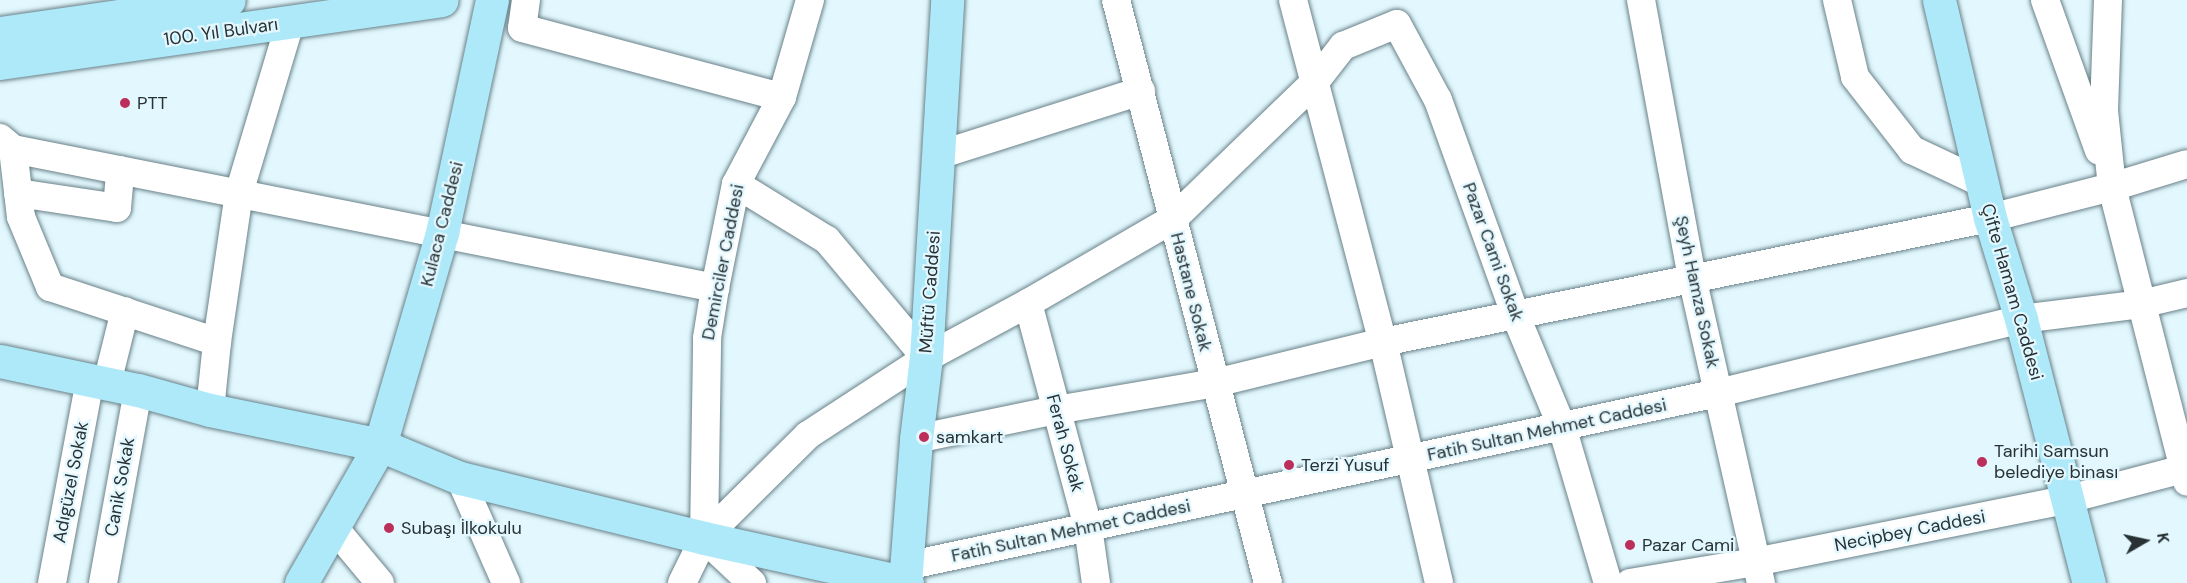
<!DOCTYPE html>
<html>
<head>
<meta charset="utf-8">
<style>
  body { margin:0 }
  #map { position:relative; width:2187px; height:583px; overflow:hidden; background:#e2f7fe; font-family:"DM Sans",sans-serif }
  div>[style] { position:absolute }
  .roads { filter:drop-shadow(0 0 2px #698188) drop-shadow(0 0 2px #698188) }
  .minor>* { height:28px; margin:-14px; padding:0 14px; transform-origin:14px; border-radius:14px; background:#fff }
  .major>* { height:33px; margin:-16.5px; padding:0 16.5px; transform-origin:16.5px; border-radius:16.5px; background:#aee9fa }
  .dots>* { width:16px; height:16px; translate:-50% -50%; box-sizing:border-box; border:3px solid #e2f7fe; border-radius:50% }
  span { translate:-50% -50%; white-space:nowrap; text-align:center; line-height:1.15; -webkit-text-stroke:4.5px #e2f7fe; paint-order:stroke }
  .street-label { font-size:18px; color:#283235 }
  .poi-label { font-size:18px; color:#283235 }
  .left { translate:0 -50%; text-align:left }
  .north { position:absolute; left:2115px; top:511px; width:60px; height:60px; -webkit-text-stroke:4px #e2f7fe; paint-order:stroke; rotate:81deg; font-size:16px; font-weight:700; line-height:24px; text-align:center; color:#283235 }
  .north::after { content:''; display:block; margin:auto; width:21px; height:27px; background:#283235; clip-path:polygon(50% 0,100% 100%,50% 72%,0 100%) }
</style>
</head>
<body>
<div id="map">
  <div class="roads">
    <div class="minor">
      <div style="left:526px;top:0;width:28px;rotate:98deg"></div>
      <div style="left:522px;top:28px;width:269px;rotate:14.9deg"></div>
      <div style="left:1116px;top:0;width:602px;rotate:75.39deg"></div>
      <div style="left:1293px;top:0;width:354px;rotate:75.3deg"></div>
      <div style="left:1383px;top:342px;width:247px;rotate:76.9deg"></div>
      <div style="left:1641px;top:0;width:282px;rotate:79.6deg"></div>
      <div style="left:1692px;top:277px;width:314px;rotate:77.3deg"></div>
      <div style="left:1837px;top:0;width:79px;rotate:76.8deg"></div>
      <div style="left:1855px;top:77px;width:93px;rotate:52deg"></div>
      <div style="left:1912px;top:150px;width:77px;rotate:25.2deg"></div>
      <div style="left:2045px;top:0;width:160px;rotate:70.3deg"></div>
      <div style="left:2108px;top:0;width:111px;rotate:92.1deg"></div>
      <div style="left:2104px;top:111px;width:76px;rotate:84deg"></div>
      <div style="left:2112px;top:187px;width:304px;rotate:75.7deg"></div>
      <div style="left:0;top:138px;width:17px;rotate:40deg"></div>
      <div style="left:13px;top:149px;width:716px;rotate:11.2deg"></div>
      <div style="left:13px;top:149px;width:68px;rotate:83.3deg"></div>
      <div style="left:21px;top:217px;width:76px;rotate:67.5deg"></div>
      <div style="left:50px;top:287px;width:176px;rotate:18.2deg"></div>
      <div style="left:939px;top:155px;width:212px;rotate:-17.6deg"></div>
      <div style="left:736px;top:184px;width:107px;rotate:31.6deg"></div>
      <div style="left:827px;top:240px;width:154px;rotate:50deg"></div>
      <div style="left:18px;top:193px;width:100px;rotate:8.6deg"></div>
      <div style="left:117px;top:208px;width:38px;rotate:-85deg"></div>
      <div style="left:1028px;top:303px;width:232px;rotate:75deg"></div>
      <div style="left:1088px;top:527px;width:57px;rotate:81.9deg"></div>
      <div style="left:107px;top:383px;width:74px;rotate:-76deg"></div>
      <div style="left:210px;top:410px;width:68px;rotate:-84.1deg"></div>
      <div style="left:217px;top:342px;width:151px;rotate:-81.6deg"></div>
      <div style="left:239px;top:193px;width:177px;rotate:-73.3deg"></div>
      <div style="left:916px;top:439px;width:143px;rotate:-11.7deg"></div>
      <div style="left:1056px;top:410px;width:161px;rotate:-9.6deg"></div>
      <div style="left:1215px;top:383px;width:173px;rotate:-13.7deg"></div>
      <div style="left:1383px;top:342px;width:620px;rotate:-11.55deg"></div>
      <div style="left:1990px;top:218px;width:126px;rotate:-14.3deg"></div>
      <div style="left:2112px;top:187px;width:78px;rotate:-17deg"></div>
      <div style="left:460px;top:478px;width:115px;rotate:66.3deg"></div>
      <div style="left:335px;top:529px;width:70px;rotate:50.2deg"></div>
      <div style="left:704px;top:538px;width:200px;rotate:-89.1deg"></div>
      <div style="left:707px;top:338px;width:51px;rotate:-80.9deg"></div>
      <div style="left:715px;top:288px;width:106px;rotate:-78.6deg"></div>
      <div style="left:736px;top:184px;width:98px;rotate:-62.1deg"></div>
      <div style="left:782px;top:97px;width:101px;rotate:-73.9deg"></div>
      <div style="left:704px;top:538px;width:66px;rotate:43.2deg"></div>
      <div style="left:906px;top:566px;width:830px;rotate:-12.03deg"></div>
      <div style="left:1718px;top:393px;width:312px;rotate:-13.7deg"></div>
      <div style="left:2021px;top:319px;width:121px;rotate:-7.1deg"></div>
      <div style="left:2141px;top:304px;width:47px;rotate:-13.4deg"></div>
      <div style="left:52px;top:583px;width:207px;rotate:-79.4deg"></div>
      <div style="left:103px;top:583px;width:196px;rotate:-79.7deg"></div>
      <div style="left:682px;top:583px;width:50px;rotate:-63.9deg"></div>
      <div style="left:704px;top:538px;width:146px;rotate:-44.7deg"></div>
      <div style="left:808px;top:435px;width:141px;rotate:-33.1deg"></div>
      <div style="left:926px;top:358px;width:116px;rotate:-28.3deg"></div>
      <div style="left:1028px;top:303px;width:168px;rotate:-30.1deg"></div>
      <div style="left:1173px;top:219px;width:197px;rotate:-44deg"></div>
      <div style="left:1315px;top:82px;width:46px;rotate:-52.1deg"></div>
      <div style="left:1343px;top:46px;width:58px;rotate:-22.2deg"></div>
      <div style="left:1397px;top:24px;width:86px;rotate:61.7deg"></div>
      <div style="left:1438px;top:100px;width:227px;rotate:70.2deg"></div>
      <div style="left:1515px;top:314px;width:122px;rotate:67.4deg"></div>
      <div style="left:1562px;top:427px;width:163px;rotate:73.6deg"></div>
      <div style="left:1630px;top:583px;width:127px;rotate:-9.5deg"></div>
      <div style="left:1755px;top:562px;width:320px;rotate:-11.3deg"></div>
      <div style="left:2069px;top:499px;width:122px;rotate:-14.7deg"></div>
    </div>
    <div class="major">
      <div style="left:1939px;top:0;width:224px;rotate:76.8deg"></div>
      <div style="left:1990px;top:218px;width:106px;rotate:72.9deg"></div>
      <div style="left:2021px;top:319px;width:273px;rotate:75.6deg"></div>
      <div style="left:0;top:33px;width:231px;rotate:-8.2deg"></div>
      <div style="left:0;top:63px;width:446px;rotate:-8.1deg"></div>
      <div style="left:0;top:361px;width:141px;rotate:11.9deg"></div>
      <div style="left:138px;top:390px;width:75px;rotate:15.5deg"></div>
      <div style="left:210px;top:410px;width:174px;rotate:11.6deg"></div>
      <div style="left:380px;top:445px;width:87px;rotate:22.4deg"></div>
      <div style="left:460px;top:478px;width:251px;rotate:13.8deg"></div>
      <div style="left:704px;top:538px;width:208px;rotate:12.5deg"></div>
      <div style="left:301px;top:583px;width:159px;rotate:-60.2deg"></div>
      <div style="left:380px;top:445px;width:221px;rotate:-73.7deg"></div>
      <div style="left:442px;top:233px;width:238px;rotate:-77.9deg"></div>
      <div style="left:905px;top:583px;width:144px;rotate:-85.6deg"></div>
      <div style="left:916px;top:439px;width:82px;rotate:-83deg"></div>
      <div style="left:926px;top:358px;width:359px;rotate:-86.6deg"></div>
    </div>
  </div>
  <div class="dots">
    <div style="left:125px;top:103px;background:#bd2f5b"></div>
    <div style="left:924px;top:437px;background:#bd2f5b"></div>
    <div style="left:1982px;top:462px;background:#bd2f5b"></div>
    <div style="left:1289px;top:465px;background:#bd2f5b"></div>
    <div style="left:389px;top:528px;background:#bd2f5b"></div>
    <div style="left:1630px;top:545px;background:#bd2f5b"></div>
  </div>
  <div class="street-label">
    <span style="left:221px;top:32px;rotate:-8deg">100. Yıl Bulvarı</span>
    <span style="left:442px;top:224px;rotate:-76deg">Kulaca Caddesi</span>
    <span style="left:1493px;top:252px;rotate:70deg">Pazar Cami Sokak</span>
    <span style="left:723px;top:262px;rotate:-79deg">Demirciler Caddesi</span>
    <span style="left:930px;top:292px;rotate:-86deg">Müftü Caddesi</span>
    <span style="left:1191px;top:292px;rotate:76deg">Hastane Sokak</span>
    <span style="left:1697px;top:292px;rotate:78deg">Şeyh Hamza Sokak</span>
    <span style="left:2012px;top:292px;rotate:74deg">Çifte Hamam Caddesi</span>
    <span style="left:1547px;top:430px;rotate:-12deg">Fatih Sultan Mehmet Caddesi</span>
    <span style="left:1065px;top:443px;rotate:75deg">Ferah Sokak</span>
    <span style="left:71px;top:482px;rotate:-79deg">Adıgüzel Sokak</span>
    <span style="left:120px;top:487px;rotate:-80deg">Canik Sokak</span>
    <span style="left:1071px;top:531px;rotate:-12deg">Fatih Sultan Mehmet Caddesi</span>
    <span style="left:1910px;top:531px;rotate:-11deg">Necipbey Caddesi</span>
  </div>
  <div class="poi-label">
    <span class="left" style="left:137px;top:103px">PTT</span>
    <span class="left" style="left:936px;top:437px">samkart</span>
    <span class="left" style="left:1994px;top:462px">Tarihi Samsun<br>belediye binası</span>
    <span class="left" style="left:1301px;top:465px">Terzi Yusuf</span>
    <span class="left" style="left:401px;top:528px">Subaşı İlkokulu</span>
    <span class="left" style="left:1642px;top:545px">Pazar Cami</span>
  </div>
  <div class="north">K</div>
</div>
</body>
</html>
